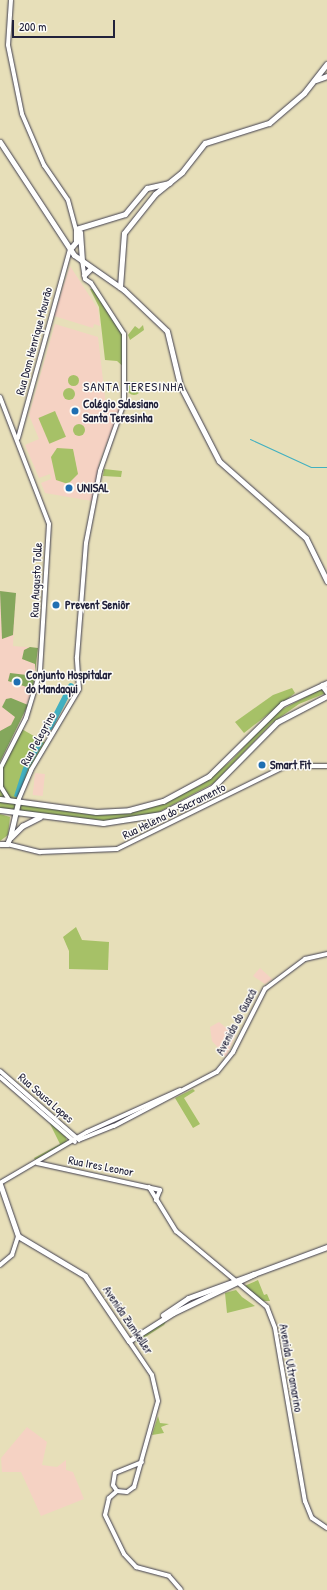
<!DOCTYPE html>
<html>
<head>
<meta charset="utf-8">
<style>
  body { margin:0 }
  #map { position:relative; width:327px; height:1590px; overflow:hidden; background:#e7dfb9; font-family:"Patrick Hand",sans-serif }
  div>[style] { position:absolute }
  .built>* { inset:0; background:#f5d2c3; transform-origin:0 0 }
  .green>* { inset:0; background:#a6c167; transform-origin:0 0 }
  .round { border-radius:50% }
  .forest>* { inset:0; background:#84a75c }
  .water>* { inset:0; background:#42b0c0 }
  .stream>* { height:1px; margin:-0.5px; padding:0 0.5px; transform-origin:0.5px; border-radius:0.5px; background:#42b0c0 }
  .river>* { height:6px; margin:-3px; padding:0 3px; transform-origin:3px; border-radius:3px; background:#42b0c0 }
  .roads { filter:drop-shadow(0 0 1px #403e4e) drop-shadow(0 0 1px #403e4e) }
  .minor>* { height:4px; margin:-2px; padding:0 2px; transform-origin:2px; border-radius:2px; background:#fff }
  .major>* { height:5px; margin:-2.5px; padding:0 2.5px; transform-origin:2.5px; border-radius:2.5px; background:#fff }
  .dots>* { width:11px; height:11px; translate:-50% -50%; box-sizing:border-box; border:2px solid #fdfcf7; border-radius:50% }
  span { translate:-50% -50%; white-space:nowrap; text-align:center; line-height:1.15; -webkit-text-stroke:3px #fdfcf7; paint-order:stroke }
  .street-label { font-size:12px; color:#22223b }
  .poi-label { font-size:12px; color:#22223b; font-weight:700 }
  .left { translate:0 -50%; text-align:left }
  .neighbourhood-label { font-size:13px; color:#22223b; letter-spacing:1px }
  .scale { position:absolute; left:12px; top:20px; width:103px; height:18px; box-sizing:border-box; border:2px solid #22223b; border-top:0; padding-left:5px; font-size:12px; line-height:14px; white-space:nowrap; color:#22223b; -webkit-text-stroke:3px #fdfcf7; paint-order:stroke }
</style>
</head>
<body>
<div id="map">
  <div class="built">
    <div style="clip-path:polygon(70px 266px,98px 309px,100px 326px,94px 324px,93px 328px,54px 316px)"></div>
    <div style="clip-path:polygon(55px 324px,98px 337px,106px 406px,120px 408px,99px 463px,92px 501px,45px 493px,41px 483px,51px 479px,50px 474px,39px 478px,25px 445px,39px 439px,29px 415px)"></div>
    <div style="clip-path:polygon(0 591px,16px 593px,13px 646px,38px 648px,33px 689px,0 762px)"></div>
    <div style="left:35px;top:773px;width:10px;height:22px;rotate:6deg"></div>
    <div style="clip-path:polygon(260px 968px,272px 979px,265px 984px,253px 976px)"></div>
    <div style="clip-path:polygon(219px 1022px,230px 1031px,238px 1029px,226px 1057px,212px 1041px,210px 1027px)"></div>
    <div style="clip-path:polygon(27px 1427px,47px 1442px,42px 1465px,57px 1467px,66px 1460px,66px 1470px,73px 1472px,84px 1499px,41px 1516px,21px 1472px,2px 1472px,1px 1458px)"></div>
  </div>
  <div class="green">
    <div style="clip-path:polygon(94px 288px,124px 337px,126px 369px,117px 361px,105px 360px,99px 307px,90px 289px)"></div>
    <div style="clip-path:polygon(143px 325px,144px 330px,130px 340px,128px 335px,135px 326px,139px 329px)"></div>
    <div class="round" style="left:67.5px;top:374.5px;width:11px;height:11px"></div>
    <div class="round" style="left:127px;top:381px;width:14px;height:14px"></div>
    <div class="round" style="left:63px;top:388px;width:12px;height:12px"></div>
    <div style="left:55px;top:411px;width:28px;height:18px;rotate:67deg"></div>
    <div class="round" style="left:73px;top:424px;width:12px;height:12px"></div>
    <div style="clip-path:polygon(57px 448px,73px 449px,78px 474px,68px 484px,56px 480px,51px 457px)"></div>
    <div style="clip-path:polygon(104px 469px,122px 471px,121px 477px,103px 476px)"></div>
    <div style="clip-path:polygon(292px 688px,295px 693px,244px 733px,235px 722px,273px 695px)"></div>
    <div style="clip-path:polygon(323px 688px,326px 693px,299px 704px,272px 723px,214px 783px,157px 813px,104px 821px,0 809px,0 801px,100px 815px,153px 807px,199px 786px,231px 761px,275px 713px)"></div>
    <div style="clip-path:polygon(20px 728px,46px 743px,18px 801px,0 799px,0 769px)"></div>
    <div style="clip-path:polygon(0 814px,10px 817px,8px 835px,0 841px)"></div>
    <div style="clip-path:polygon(76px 927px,82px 940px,109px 942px,108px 970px,69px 969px,69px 951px,63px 937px)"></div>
    <div style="clip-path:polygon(193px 1089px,195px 1091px,184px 1098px,200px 1124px,193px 1128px,175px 1098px)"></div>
    <div style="clip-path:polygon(49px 1122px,66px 1137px,67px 1142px,35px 1160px,34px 1158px,60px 1144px)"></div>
    <div style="clip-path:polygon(258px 1280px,264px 1295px,267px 1294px,270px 1301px,263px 1301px,242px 1287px)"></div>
    <div style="clip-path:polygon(236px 1290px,242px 1297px,255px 1306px,227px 1313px,225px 1293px)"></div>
    <div style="clip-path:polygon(167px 1320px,164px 1325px,136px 1343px,135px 1340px)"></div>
    <div style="clip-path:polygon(158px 1416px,160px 1423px,169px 1424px,161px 1427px,164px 1433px,152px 1435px)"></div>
  </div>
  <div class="forest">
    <div style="clip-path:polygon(0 591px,16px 593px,13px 635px,2px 639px)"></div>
    <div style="clip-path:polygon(30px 647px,38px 648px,33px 689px,8px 681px,10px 673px,35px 676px,35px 664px,22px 659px,24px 650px)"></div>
    <div style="clip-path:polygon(11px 698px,28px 705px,0 762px,0 731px,11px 725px,15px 717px,2px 707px,6px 699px)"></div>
  </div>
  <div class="water">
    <div style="clip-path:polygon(40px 741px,43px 743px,28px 769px,18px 798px,14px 796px,23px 768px)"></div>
  </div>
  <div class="stream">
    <div style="left:250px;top:439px;width:67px;rotate:24.7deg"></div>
    <div style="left:311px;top:467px;width:16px"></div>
  </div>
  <div class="river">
    <div style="left:50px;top:727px;width:46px;rotate:-62.9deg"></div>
  </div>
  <div class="roads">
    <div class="minor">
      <div style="left:11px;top:0;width:45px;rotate:93.8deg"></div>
      <div style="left:8px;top:45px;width:70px;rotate:78.5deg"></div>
      <div style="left:22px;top:114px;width:56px;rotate:66.7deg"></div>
      <div style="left:44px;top:165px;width:42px;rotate:55.6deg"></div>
      <div style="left:68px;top:200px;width:30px;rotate:75deg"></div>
      <div style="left:0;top:397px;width:136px;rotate:68.9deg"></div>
      <div style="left:49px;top:524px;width:148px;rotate:93.5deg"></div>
      <div style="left:40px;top:672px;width:48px;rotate:106.9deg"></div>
      <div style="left:26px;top:718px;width:57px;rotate:117deg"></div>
      <div style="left:18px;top:438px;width:196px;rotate:-74.6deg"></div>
      <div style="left:1px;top:767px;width:20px;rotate:90deg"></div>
      <div style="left:1px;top:787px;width:15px;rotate:58deg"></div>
      <div style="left:18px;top:801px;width:34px;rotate:-67deg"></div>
      <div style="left:31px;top:770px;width:94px;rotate:-59.3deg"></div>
      <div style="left:79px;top:689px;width:32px;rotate:-94deg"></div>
      <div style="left:77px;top:657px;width:114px;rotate:-85.5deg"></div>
      <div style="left:86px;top:543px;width:73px;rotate:-79deg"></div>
      <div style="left:100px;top:471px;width:72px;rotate:-70.6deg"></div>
      <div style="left:124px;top:403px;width:69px;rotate:-90deg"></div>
      <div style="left:124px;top:334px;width:61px;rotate:-122.9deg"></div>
      <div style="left:91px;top:283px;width:7px;rotate:-146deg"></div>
      <div style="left:85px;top:279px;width:18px;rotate:-99deg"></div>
      <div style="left:7px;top:844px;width:34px;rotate:14deg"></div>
      <div style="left:40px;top:852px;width:77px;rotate:-2.2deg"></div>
      <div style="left:117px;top:849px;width:188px;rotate:-26.2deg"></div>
      <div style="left:286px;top:766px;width:41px"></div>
      <div style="left:0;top:1071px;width:105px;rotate:41.1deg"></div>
      <div style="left:0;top:1077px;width:99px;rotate:40.9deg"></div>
      <div style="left:81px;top:1139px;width:35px;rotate:-22deg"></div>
      <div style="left:114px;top:1126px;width:116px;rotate:-27.7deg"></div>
      <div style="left:217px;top:1072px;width:26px;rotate:-51deg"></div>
      <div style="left:233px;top:1052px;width:71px;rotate:-63.1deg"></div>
      <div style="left:265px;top:989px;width:50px;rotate:-36.9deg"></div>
      <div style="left:305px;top:959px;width:23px;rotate:-13deg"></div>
      <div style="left:37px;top:1163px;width:126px;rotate:12.4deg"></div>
      <div style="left:160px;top:1190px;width:11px;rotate:112deg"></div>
      <div style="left:0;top:1183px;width:101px;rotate:-30.4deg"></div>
      <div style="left:87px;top:1132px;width:102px;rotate:-24.3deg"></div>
      <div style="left:149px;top:1187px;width:52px;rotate:58.5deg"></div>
      <div style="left:176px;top:1231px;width:119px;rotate:39.9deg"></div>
      <div style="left:267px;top:1307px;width:22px;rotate:69deg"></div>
      <div style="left:275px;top:1328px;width:176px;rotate:80.2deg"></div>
      <div style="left:305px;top:1501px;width:18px;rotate:68deg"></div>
      <div style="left:312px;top:1518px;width:18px;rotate:34deg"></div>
      <div style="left:0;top:1265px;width:16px;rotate:-40deg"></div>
      <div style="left:12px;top:1255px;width:20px;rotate:-72deg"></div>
      <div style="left:117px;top:1491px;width:10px;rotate:6deg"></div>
      <div style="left:127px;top:1492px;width:9px;rotate:-36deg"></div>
      <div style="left:134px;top:1487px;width:89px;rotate:-74.4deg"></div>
      <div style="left:158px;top:1401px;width:27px;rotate:-103deg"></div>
      <div style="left:152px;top:1375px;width:41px;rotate:-124.1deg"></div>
      <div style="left:117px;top:1491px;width:11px;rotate:139deg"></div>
      <div style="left:109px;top:1498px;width:17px;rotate:103deg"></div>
      <div style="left:105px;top:1515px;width:43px;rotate:64deg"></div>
      <div style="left:124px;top:1554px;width:18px;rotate:47deg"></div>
      <div style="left:136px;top:1567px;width:34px;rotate:15deg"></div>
      <div style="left:169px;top:1576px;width:18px;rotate:49deg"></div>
      <div style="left:117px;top:1491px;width:7px;rotate:-124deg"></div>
      <div style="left:113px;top:1485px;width:12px;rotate:-81deg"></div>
      <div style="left:115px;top:1473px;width:29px;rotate:-22deg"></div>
    </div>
    <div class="major">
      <div style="left:316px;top:80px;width:12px;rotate:-20deg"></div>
      <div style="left:0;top:142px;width:135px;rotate:56.8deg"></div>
      <div style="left:74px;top:255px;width:61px;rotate:35deg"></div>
      <div style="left:124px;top:290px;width:59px;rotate:43.6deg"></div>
      <div style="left:167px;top:331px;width:56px;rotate:76.5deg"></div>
      <div style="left:180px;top:385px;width:85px;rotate:62.8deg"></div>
      <div style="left:219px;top:461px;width:116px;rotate:41.5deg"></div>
      <div style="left:306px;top:538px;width:48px;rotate:64deg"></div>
      <div style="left:80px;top:232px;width:29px;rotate:86deg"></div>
      <div style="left:70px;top:249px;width:9px;rotate:-49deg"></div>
      <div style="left:76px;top:242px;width:13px;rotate:-90deg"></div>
      <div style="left:76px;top:229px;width:51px;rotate:-17deg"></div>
      <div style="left:125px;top:214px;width:34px;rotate:-50deg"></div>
      <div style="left:147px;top:188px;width:23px;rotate:-13deg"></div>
      <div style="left:84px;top:275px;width:10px;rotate:-45deg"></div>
      <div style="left:120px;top:287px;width:54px;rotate:-85.8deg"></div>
      <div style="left:124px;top:233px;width:50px;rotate:-51.5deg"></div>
      <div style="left:155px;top:194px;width:35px;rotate:-39deg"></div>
      <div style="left:182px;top:172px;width:37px;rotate:-52deg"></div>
      <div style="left:205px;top:143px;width:67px;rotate:-17.4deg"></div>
      <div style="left:269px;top:123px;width:46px;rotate:-40.6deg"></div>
      <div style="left:304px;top:93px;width:37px;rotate:-52deg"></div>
      <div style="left:322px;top:685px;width:9px;rotate:54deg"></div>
      <div style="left:0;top:799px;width:97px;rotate:7.7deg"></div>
      <div style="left:96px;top:812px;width:33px;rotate:-3deg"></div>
      <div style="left:129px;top:810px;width:35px;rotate:-15deg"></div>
      <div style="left:163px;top:801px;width:52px;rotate:-28.5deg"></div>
      <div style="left:209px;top:776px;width:103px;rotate:-44.6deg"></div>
      <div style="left:282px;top:704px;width:50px;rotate:-25deg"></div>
      <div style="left:0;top:810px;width:104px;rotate:7.2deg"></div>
      <div style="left:103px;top:823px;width:59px;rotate:-8.8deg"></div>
      <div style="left:161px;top:814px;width:59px;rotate:-27.4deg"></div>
      <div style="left:213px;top:787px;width:91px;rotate:-45.4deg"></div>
      <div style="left:277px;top:722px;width:56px;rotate:-27.5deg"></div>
      <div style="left:11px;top:837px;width:16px;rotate:-45deg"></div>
      <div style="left:22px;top:826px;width:20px;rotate:-27deg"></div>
      <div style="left:0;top:844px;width:7px"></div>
      <div style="left:7px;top:844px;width:8px;rotate:-67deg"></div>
      <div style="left:10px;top:837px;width:37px;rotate:-77deg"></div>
      <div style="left:0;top:1184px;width:55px;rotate:70.9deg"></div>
      <div style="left:18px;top:1236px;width:78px;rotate:30.8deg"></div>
      <div style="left:85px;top:1276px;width:78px;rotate:55.9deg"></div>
      <div style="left:129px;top:1341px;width:52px;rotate:-32.5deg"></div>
      <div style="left:173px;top:1313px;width:90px;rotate:-25.7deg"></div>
      <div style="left:254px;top:1274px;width:78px;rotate:-20.3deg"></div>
      <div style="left:163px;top:1315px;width:30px;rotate:-34deg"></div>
      <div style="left:188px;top:1298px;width:70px;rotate:-20deg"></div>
    </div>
  </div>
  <div class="dots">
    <div style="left:75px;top:411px;background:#1f6fb2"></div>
    <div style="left:69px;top:488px;background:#1f6fb2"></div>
    <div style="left:56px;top:605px;background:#1f6fb2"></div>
    <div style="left:17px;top:682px;background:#1f6fb2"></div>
    <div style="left:262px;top:765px;background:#1f6fb2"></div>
  </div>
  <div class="street-label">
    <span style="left:34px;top:341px;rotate:-75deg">Rua Dom Henrique Mourão</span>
    <span style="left:36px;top:580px;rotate:-87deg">Rua Augusto Tolle</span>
    <span style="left:38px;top:739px;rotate:-61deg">Rua Pelegrino</span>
    <span style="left:174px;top:811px;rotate:-26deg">Rua Helena do Sacramento</span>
    <span style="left:236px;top:1022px;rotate:-62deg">Avenida do Guacá</span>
    <span style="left:46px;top:1098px;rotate:41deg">Rua Sousa Lopes</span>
    <span style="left:101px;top:1166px;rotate:11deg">Rua Ires Leonor</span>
    <span style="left:128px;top:1320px;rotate:56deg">Avenida Zumkeller</span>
    <span style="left:291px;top:1368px;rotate:80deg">Avenida Ultramarino</span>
  </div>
  <div class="poi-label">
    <span class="left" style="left:83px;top:411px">Colégio Salesiano<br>Santa Teresinha</span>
    <span class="left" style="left:77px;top:488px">UNISAL</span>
    <span class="left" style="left:65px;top:605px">Prevent Seniôr</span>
    <span class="left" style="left:26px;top:682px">Conjunto Hospitalar<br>do Mandaqui</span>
    <span class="left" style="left:270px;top:765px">Smart Fit</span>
  </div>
  <div class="neighbourhood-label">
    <span style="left:134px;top:386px">SANTA TERESINHA</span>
  </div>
  <div class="scale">200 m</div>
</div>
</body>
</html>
